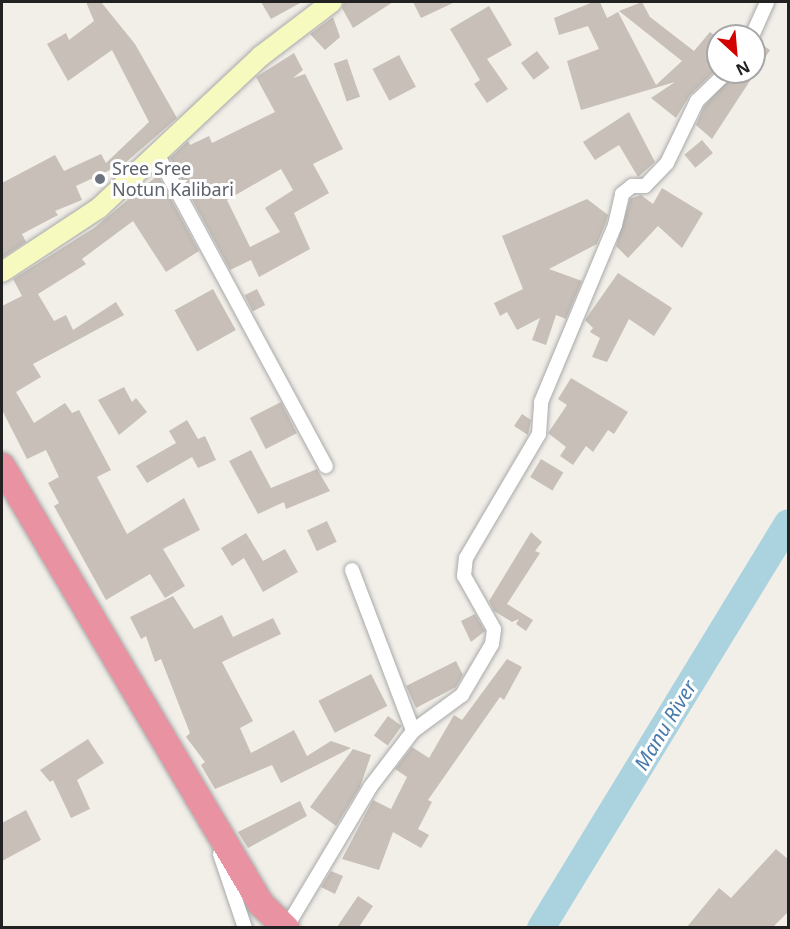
<!DOCTYPE html>
<html>
<head>
<meta charset="utf-8">
<style>
  body { margin:0 }
  #map { position:relative; width:790px; height:929px; overflow:hidden; background:#f2efe9; font-family:"Noto Sans",sans-serif }
  div>[style] { position:absolute }
  .river>* { height:28px; margin:-14px; padding:0 14px; transform-origin:14px; border-radius:14px; background:#aad3df }
  .building>* { inset:0; background:#c7bfb8; transform-origin:0 0 }
  .roads { filter:drop-shadow(0 0 2px #a9a9a9) drop-shadow(0 0 2px #a9a9a9) }
  .street>* { height:14px; margin:-7px; padding:0 7px; transform-origin:7px; border-radius:7px; background:#fff }
  .secondary>* { height:20px; margin:-10px; padding:0 10px; transform-origin:10px; border-radius:10px; background:#f7fabf }
  .highway>* { height:26px; margin:-13px; padding:0 13px; transform-origin:13px; border-radius:13px; background:#e892a2 }
  .dots>* { width:16px; height:16px; translate:-50% -50%; box-sizing:border-box; border:3px solid #fff; border-radius:50% }
  span { translate:-50% -50%; white-space:nowrap; text-align:center; line-height:1.15; -webkit-text-stroke:6px #fff; paint-order:stroke }
  .worship-label { font-size:18px; color:#5b616d }
  .left { translate:0 -50%; text-align:left }
  .water-label { font-size:20px; color:#4a7aab; font-style:italic }
  .frame { position:absolute; inset:0; border:3px solid #222; pointer-events:none }
  .north { position:absolute; left:706px; top:24px; width:60px; height:60px; box-sizing:border-box; background:#fff; border:2px solid #a7a7a7; border-radius:50%; rotate:154deg; font-size:16px; font-weight:700; line-height:24px; text-align:center; color:#222 }
  .north::after { content:''; display:block; margin:auto; width:21px; height:27px; background:#d40000; clip-path:polygon(50% 0,100% 100%,50% 72%,0 100%) }
</style>
</head>
<body>
<div id="map">
  <div class="river">
    <div style="left:541px;top:928px;width:474px;rotate:-58.6deg"></div>
  </div>
  <div class="building">
    <div style="clip-path:polygon(86px 2px,101px 2px,135px 44px,177px 118px,125px 163px,76px 186px,82px 200px,55px 211px,58px 215px,22px 234px,26px 242px,2px 258px,2px 183px,55px 155px,64px 171px,101px 154px,106px 163px,149px 122px,112px 50px,68px 81px,47px 44px,66px 33px,69px 40px,94px 21px)"></div>
    <div style="clip-path:polygon(261px 2px,302px 2px,271px 19px)"></div>
    <div style="clip-path:polygon(344px 2px,393px 2px,353px 28px,342px 8px)"></div>
    <div style="clip-path:polygon(413px 2px,455px 2px,421px 18px)"></div>
    <div style="clip-path:polygon(593px 2px,600px 2px,607px 18px,618px 12px,656px 85px,682px 61px,619px 11px,642px 2px,650px 17px,694px 51px,710px 32px,718px 38px,718px 68px,690px 95px,676px 118px,651px 98px,675px 82px,581px 110px,567px 61px,599px 49px,588px 26px,559px 35px,554px 18px)"></div>
    <div style="clip-path:polygon(489px 6px,512px 45px,487px 59px,508px 89px,487px 103px,474px 84px,480px 80px,450px 29px)"></div>
    <div style="clip-path:polygon(333px 17px,340px 37px,325px 50px,310px 34px)"></div>
    <div style="clip-path:polygon(758px 42px,770px 50px,712px 139px,696px 125px,704px 106px,736px 72px,754px 72px,754px 45px)"></div>
    <div style="left:537px;top:51px;width:21px;height:20px;rotate:53deg"></div>
    <div style="clip-path:polygon(evenodd,294px 53px,303px 70px,293px 78px,305px 74px,343px 149px,313px 164px,329px 193px,294px 213px,310px 249px,259px 277px,251px 260px,230px 270px,170px 158px,188px 141px,190px 145px,209px 136px,212px 143px,275px 112px,256px 77px,294px 53px,281px 169px,293px 190px,265px 208px,280px 232px,250px 247px,227px 200px,281px 169px)"></div>
    <div style="left:399px;top:55px;width:36px;height:30px;rotate:62deg"></div>
    <div style="left:347px;top:59px;width:40px;height:14px;rotate:71deg"></div>
    <div style="clip-path:polygon(629px 112px,655px 162px,638px 177px,619px 145px,595px 160px,583px 142px)"></div>
    <div style="left:702px;top:140px;width:17px;height:23px;rotate:50deg"></div>
    <div style="clip-path:polygon(158px 175px,199px 251px,166px 272px,133px 221px,82px 259px,86px 264px,38px 294px,54px 321px,66px 315px,73px 330px,116px 302px,124px 315px,33px 364px,41px 377px,16px 392px,34px 423px,65px 403px,72px 413px,79px 410px,111px 470px,97px 477px,127px 534px,184px 498px,200px 530px,163px 549px,185px 586px,165px 598px,150px 574px,106px 600px,54px 506px,59px 503px,48px 483px,59px 477px,46px 450px,27px 459px,2px 410px,2px 306px,22px 296px,13px 279px,94px 228px)"></div>
    <div style="clip-path:polygon(662px 188px,703px 213px,682px 248px,658px 226px,628px 258px,616px 246px,630px 199px,641px 195px,653px 204px)"></div>
    <div style="clip-path:polygon(587px 199px,608px 215px,606px 222px,597px 244px,549px 269px,582px 281px,566px 319px,556px 315px,546px 345px,532px 340px,540px 318px,517px 330px,507px 312px,500px 316px,494px 303px,523px 289px,502px 236px)"></div>
    <div style="clip-path:polygon(618px 273px,672px 308px,654px 336px,629px 319px,607px 362px,592px 357px,600px 338px,590px 332px,593px 328px,585px 320px)"></div>
    <div style="left:213px;top:289px;width:47px;height:44px;rotate:61deg"></div>
    <div style="left:257px;top:289px;width:18px;height:14px;rotate:63deg"></div>
    <div style="clip-path:polygon(571px 378px,628px 412px,614px 434px,608px 430px,593px 452px,586px 446px,573px 465px,560px 456px,566px 447px,548px 433px,567px 405px,558px 399px)"></div>
    <div style="clip-path:polygon(124px 387px,132px 402px,136px 398px,147px 412px,119px 435px,98px 400px)"></div>
    <div style="left:281px;top:402px;width:35px;height:35px;rotate:63deg"></div>
    <div style="clip-path:polygon(522px 414px,531px 420px,528px 435px,514px 426px)"></div>
    <div style="clip-path:polygon(187px 420px,198px 439px,205px 436px,216px 460px,198px 468px,192px 457px,147px 483px,136px 466px,176px 443px,169px 431px)"></div>
    <div style="clip-path:polygon(251px 450px,271px 488px,317px 469px,330px 491px,286px 509px,284px 502px,258px 514px,229px 461px)"></div>
    <div style="left:541px;top:459px;width:26px;height:21px;rotate:31deg"></div>
    <div style="left:327px;top:521px;width:23px;height:22px;rotate:65deg"></div>
    <div style="clip-path:polygon(531px 532px,542px 542px,535px 551px,540px 553px,507px 604px,533px 620px,526px 631px,516px 624px,519px 619px,512px 622px,494px 611px,489px 601px)"></div>
    <div style="clip-path:polygon(246px 533px,263px 561px,285px 549px,298px 572px,263px 592px,244px 558px,232px 566px,221px 548px)"></div>
    <div style="clip-path:polygon(173px 596px,194px 629px,222px 615px,233px 637px,273px 618px,281px 634px,222px 662px,253px 721px,240px 728px,251px 753px,294px 730px,307px 756px,331px 741px,351px 748px,281px 783px,272px 765px,215px 789px,201px 765px,205px 762px,186px 737px,190px 733px,161px 659px,155px 662px,146px 636px,141px 639px,130px 617px)"></div>
    <div style="clip-path:polygon(475px 614px,485px 631px,471px 642px,461px 621px)"></div>
    <div style="clip-path:polygon(507px 659px,522px 667px,504px 700px,500px 697px,428px 800px,432px 802px,418px 829px,429px 835px,421px 848px,393px 832px,379px 870px,342px 859px,373px 800px,391px 809px,407px 777px,395px 769px,412px 747px,429px 758px,454px 715px,462px 720px)"></div>
    <div style="clip-path:polygon(456px 661px,463px 675px,456px 687px,416px 708px,406px 686px)"></div>
    <div style="left:371px;top:674px;width:36px;height:59px;rotate:63deg"></div>
    <div style="left:388px;top:716px;width:17px;height:24px;rotate:36deg"></div>
    <div style="clip-path:polygon(88px 739px,104px 763px,77px 780px,90px 809px,71px 818px,53px 780px,50px 782px,40px 770px)"></div>
    <div style="clip-path:polygon(353px 749px,371px 755px,360px 787px,336px 826px,310px 807px)"></div>
    <div style="clip-path:polygon(300px 801px,307px 816px,248px 848px,238px 832px)"></div>
    <div style="clip-path:polygon(26px 810px,41px 840px,2px 861px,2px 823px)"></div>
    <div style="clip-path:polygon(776px 849px,789px 860px,789px 911px,773px 927px,687px 927px,719px 888px,731px 898px)"></div>
    <div style="clip-path:polygon(331px 871px,343px 876px,335px 894px,321px 887px)"></div>
    <div style="clip-path:polygon(358px 896px,373px 906px,359px 927px,337px 927px)"></div>
  </div>
  <div class="roads">
    <div class="street">
      <div style="left:752px;top:36px;width:37px;rotate:-66deg"></div>
      <div style="left:157px;top:154px;width:355px;rotate:61.6deg"></div>
      <div style="left:352px;top:570px;width:172px;rotate:69.2deg"></div>
      <div style="left:220px;top:854px;width:78px;rotate:71.3deg"></div>
      <div style="left:286px;top:928px;width:165px;rotate:-59.1deg"></div>
      <div style="left:371px;top:786px;width:69px;rotate:-52.6deg"></div>
      <div style="left:413px;top:731px;width:61px;rotate:-36.3deg"></div>
      <div style="left:462px;top:695px;width:59px;rotate:-59.5deg"></div>
      <div style="left:492px;top:644px;width:15px;rotate:-82deg"></div>
      <div style="left:494px;top:629px;width:61px;rotate:-119.5deg"></div>
      <div style="left:464px;top:576px;width:18px;rotate:-84deg"></div>
      <div style="left:466px;top:558px;width:144px;rotate:-59.5deg"></div>
      <div style="left:539px;top:434px;width:32px;rotate:-86deg"></div>
      <div style="left:541px;top:402px;width:192px;rotate:-67.3deg"></div>
      <div style="left:615px;top:225px;width:32px;rotate:-77deg"></div>
      <div style="left:622px;top:194px;width:13px;rotate:-39deg"></div>
      <div style="left:632px;top:186px;width:13px"></div>
      <div style="left:645px;top:186px;width:32px;rotate:-46deg"></div>
      <div style="left:667px;top:163px;width:69px;rotate:-64.2deg"></div>
      <div style="left:697px;top:101px;width:42px;rotate:-44deg"></div>
    </div>
    <div class="secondary">
      <div style="left:2px;top:272px;width:116px;rotate:-33.4deg"></div>
      <div style="left:99px;top:208px;width:222px;rotate:-43.2deg"></div>
      <div style="left:261px;top:56px;width:89px;rotate:-37.3deg"></div>
    </div>
    <div class="highway">
      <div style="left:2px;top:466px;width:509px;rotate:59.4deg"></div>
      <div style="left:261px;top:904px;width:35px;rotate:44deg"></div>
    </div>
  </div>
  <div class="dots">
    <div style="left:100px;top:179px;background:#6b7280"></div>
  </div>
  <div class="worship-label">
    <span class="left" style="left:112px;top:179px">Sree Sree<br>Notun Kalibari</span>
  </div>
  <div class="water-label">
    <span style="left:665px;top:725px;rotate:-59deg">Manu River</span>
  </div>
  <div class="frame"></div>
  <div class="north">N</div>
</div>
</body>
</html>
